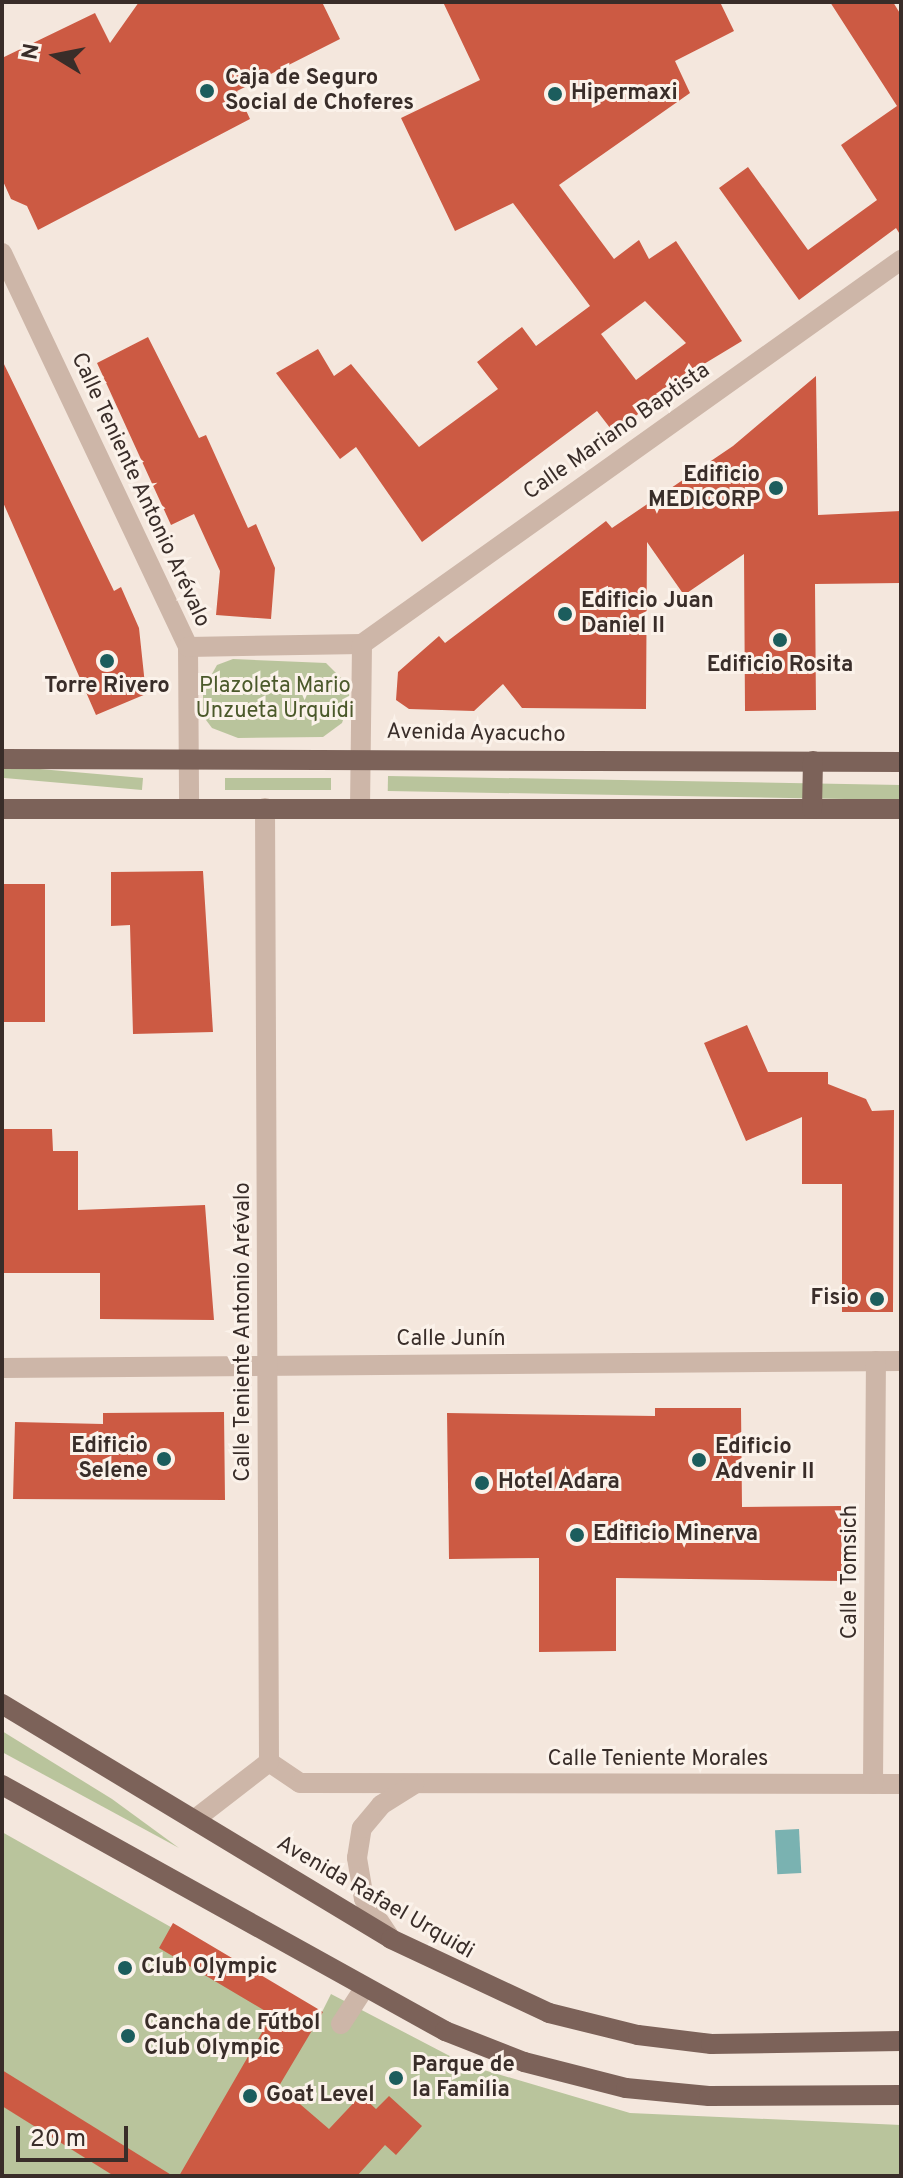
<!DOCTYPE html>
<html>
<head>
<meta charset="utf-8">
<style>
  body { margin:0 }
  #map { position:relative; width:903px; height:2178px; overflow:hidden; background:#f4e7dd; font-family:Overpass,sans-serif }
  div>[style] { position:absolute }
  .green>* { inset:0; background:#b9c49c; transform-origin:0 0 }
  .water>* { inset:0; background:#7ab2b1; transform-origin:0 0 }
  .building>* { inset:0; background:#cc5a43; transform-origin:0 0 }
  .minor>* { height:20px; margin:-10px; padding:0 10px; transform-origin:10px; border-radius:10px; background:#cdb6a8 }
  .major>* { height:20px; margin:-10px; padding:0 10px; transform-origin:10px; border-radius:10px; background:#7c6259 }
  .dots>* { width:22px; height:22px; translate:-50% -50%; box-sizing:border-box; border:4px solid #fbf2ea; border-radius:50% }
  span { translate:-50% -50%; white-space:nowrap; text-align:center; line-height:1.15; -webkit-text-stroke:6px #fbf2ea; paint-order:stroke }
  .poi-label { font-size:22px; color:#392d29; font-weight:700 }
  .left { translate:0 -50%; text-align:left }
  .right { translate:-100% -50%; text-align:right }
  .street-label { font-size:22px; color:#392d29 }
  .park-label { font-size:22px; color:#4b592b }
  .frame { position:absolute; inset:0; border:4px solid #392d29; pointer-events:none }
  .north { position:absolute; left:16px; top:16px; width:80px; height:80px; -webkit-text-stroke:6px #fbf2ea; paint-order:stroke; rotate:280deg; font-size:22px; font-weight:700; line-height:32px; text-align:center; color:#392d29 }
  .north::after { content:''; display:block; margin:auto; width:28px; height:36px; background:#392d29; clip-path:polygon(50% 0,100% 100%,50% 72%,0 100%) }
  .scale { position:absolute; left:16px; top:2126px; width:112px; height:36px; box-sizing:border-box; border:4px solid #392d29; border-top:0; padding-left:10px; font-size:24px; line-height:28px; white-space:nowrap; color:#392d29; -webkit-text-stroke:6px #fbf2ea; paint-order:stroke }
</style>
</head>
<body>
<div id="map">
  <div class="green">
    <div style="clip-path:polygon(233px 659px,326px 663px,346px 683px,350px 699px,342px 723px,323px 737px,238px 738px,212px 728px,203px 716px,203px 690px,217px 665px)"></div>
    <div style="left:388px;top:776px;width:513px;height:15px;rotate:1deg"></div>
    <div style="left:143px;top:778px;width:12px;height:141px;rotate:95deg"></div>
    <div style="left:225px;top:778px;width:106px;height:12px"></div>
    <div style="clip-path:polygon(2px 1731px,112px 1799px,179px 1848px,2px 1752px)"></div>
    <div style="clip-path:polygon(2px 1832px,322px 2012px,331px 1994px,467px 2065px,630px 2113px,901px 2125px,901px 2176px,2px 2176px)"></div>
  </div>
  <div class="water">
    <div style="left:799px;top:1829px;width:44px;height:24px;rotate:87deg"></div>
  </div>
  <div class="building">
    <div style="clip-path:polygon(139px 2px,322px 2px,340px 39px,237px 91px,250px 119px,38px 230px,27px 206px,11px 199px,2px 179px,2px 58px,95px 13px,110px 43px)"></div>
    <div style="clip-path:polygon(evenodd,443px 2px,720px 2px,734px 31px,675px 61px,690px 93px,559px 185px,614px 259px,639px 240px,649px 259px,676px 241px,742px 341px,694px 370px,614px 433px,597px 411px,422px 542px,356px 447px,340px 459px,276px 373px,318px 349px,334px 376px,351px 364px,419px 447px,498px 389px,477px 362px,522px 327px,536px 346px,590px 306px,513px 203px,455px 231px,401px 118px,480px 80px,443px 2px,645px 301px,686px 343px,636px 380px,601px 334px,645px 301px)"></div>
    <div style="clip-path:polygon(830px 2px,893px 2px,901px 15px,901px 236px,896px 228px,799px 300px,719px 188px,748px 167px,808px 250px,877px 200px,841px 145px,897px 106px)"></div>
    <div style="clip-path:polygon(148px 337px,199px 438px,206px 435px,248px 528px,256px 524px,275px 568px,271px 619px,216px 615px,220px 571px,194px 514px,171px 525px,97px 363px)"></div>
    <div style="clip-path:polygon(2px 360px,114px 591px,121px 587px,139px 628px,146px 694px,96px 715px,2px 500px)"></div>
    <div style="clip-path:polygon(816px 376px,818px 515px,901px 511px,901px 583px,815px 584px,816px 710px,745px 711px,744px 554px,684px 595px,647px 542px,646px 709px,522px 708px,503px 684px,474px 711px,409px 709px,396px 700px,398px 672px,439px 636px,445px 643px,606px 521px,612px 528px,733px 446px)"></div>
    <div style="clip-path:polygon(203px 871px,213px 1032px,133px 1034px,130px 925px,111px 926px,111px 872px)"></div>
    <div style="left:2px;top:884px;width:43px;height:138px"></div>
    <div style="clip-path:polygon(747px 1025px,768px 1072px,828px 1072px,828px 1084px,866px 1099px,872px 1111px,894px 1110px,893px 1312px,842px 1312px,842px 1184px,802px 1184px,802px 1117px,746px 1141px,704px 1043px)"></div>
    <div style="clip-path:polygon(2px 1129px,52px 1129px,53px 1151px,78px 1151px,78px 1210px,205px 1205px,214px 1320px,100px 1319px,100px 1273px,2px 1273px)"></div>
    <div style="clip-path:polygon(655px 1408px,741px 1408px,742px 1507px,841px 1506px,842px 1581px,616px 1578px,616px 1651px,539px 1652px,539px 1558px,449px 1559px,447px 1413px,655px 1416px)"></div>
    <div style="clip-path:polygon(224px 1412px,225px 1500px,13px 1499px,15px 1422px,103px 1424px,103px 1413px)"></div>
    <div style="clip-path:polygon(173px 1923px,323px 2012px,279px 2086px,329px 2129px,361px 2095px,376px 2109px,389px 2096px,422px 2126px,396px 2155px,385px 2145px,357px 2176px,179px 2176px,272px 2015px,159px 1948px)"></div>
    <div style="clip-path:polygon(2px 2070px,173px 2176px,114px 2176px,2px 2106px)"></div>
  </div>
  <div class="minor">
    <div style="left:2px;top:253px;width:436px;rotate:64.7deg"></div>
    <div style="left:188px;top:647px;width:161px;rotate:89.6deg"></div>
    <div style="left:188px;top:647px;width:174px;rotate:-1deg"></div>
    <div style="left:362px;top:644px;width:662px;rotate:-35.47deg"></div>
    <div style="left:360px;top:808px;width:164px;rotate:-89.3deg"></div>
    <div style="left:2px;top:1368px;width:899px;rotate:-0.45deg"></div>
    <div style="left:269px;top:1762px;width:37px;rotate:34deg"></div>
    <div style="left:300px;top:1783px;width:601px;rotate:0.1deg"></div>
    <div style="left:873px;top:1784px;width:423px;rotate:-89.6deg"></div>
    <div style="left:194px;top:1820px;width:95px;rotate:-37.7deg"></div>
    <div style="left:269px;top:1762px;width:954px;rotate:-90.24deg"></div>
    <div style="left:391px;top:1939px;width:48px;rotate:-124deg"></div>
    <div style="left:364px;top:1899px;width:42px;rotate:-99.7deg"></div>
    <div style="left:357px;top:1858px;width:30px;rotate:-81deg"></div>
    <div style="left:362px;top:1828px;width:30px;rotate:-50deg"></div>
    <div style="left:381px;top:1805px;width:39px;rotate:-32deg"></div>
    <div style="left:341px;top:2024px;width:44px;rotate:-57deg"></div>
  </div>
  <div class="major">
    <div style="left:2px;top:759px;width:899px;rotate:0.19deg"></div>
    <div style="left:2px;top:809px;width:899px"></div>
    <div style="left:812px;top:809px;width:48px;rotate:-88.8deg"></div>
    <div style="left:2px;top:1704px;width:454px;rotate:31.1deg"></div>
    <div style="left:391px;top:1939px;width:174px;rotate:25.1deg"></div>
    <div style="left:549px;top:2013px;width:92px;rotate:13.9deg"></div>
    <div style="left:638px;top:2035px;width:74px;rotate:7deg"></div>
    <div style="left:711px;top:2044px;width:190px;rotate:-0.9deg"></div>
    <div style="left:2px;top:1785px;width:507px;rotate:29.04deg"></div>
    <div style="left:445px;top:2031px;width:85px;rotate:21.4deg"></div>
    <div style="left:524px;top:2062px;width:105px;rotate:14.3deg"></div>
    <div style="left:626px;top:2088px;width:83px;rotate:5.5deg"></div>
    <div style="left:709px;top:2096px;width:192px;rotate:-0.3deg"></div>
  </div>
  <div class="dots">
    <div style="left:207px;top:91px;background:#1c5d5d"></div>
    <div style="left:555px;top:94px;background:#1c5d5d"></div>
    <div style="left:776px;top:488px;background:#1c5d5d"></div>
    <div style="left:565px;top:614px;background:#1c5d5d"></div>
    <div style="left:780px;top:640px;background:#1c5d5d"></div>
    <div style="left:107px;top:661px;background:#1c5d5d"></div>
    <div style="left:877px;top:1299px;background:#1c5d5d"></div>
    <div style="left:164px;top:1459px;background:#1c5d5d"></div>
    <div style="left:699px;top:1460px;background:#1c5d5d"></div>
    <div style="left:482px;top:1483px;background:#1c5d5d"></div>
    <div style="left:577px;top:1535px;background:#1c5d5d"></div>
    <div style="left:125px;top:1968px;background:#1c5d5d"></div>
    <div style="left:128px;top:2036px;background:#1c5d5d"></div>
    <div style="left:396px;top:2078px;background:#1c5d5d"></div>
    <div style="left:250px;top:2096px;background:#1c5d5d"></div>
  </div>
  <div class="poi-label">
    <span class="left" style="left:225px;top:91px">Caja de Seguro<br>Social de Choferes</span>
    <span class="left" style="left:571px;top:94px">Hipermaxi</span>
    <span class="right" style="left:760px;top:488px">Edificio<br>MEDICORP</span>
    <span class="left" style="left:581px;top:614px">Edificio Juan<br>Daniel II</span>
    <span style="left:780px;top:666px">Edificio Rosita</span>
    <span style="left:107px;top:687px">Torre Rivero</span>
    <span class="right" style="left:859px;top:1299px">Fisio</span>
    <span class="right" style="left:148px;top:1459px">Edificio<br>Selene</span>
    <span class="left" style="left:715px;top:1460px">Edificio<br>Advenir II</span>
    <span class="left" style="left:498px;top:1483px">Hotel Adara</span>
    <span class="left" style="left:593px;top:1535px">Edificio Minerva</span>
    <span class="left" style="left:141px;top:1968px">Club Olympic</span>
    <span class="left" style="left:144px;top:2036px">Cancha de Fútbol<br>Club Olympic</span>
    <span class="left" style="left:412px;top:2078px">Parque de<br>la Familia</span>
    <span class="left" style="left:266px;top:2096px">Goat Level</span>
  </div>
  <div class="street-label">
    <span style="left:617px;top:432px;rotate:-35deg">Calle Mariano Baptista</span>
    <span style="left:140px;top:490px;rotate:65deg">Calle Teniente Antonio Arévalo</span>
    <span style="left:476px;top:734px;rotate:1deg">Avenida Ayacucho</span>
    <span style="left:244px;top:1332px;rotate:-90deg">Calle Teniente Antonio Arévalo</span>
    <span style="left:451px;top:1340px">Calle Junín</span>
    <span style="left:851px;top:1572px;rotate:-90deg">Calle Tomsich</span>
    <span style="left:658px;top:1760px">Calle Teniente Morales</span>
    <span style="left:375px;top:1898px;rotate:30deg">Avenida Rafael Urquidi</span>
  </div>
  <div class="park-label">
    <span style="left:275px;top:699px">Plazoleta Mario<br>Unzueta Urquidi</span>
  </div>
  <div class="frame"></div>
  <div class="north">N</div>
  <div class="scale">20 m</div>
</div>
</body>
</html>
